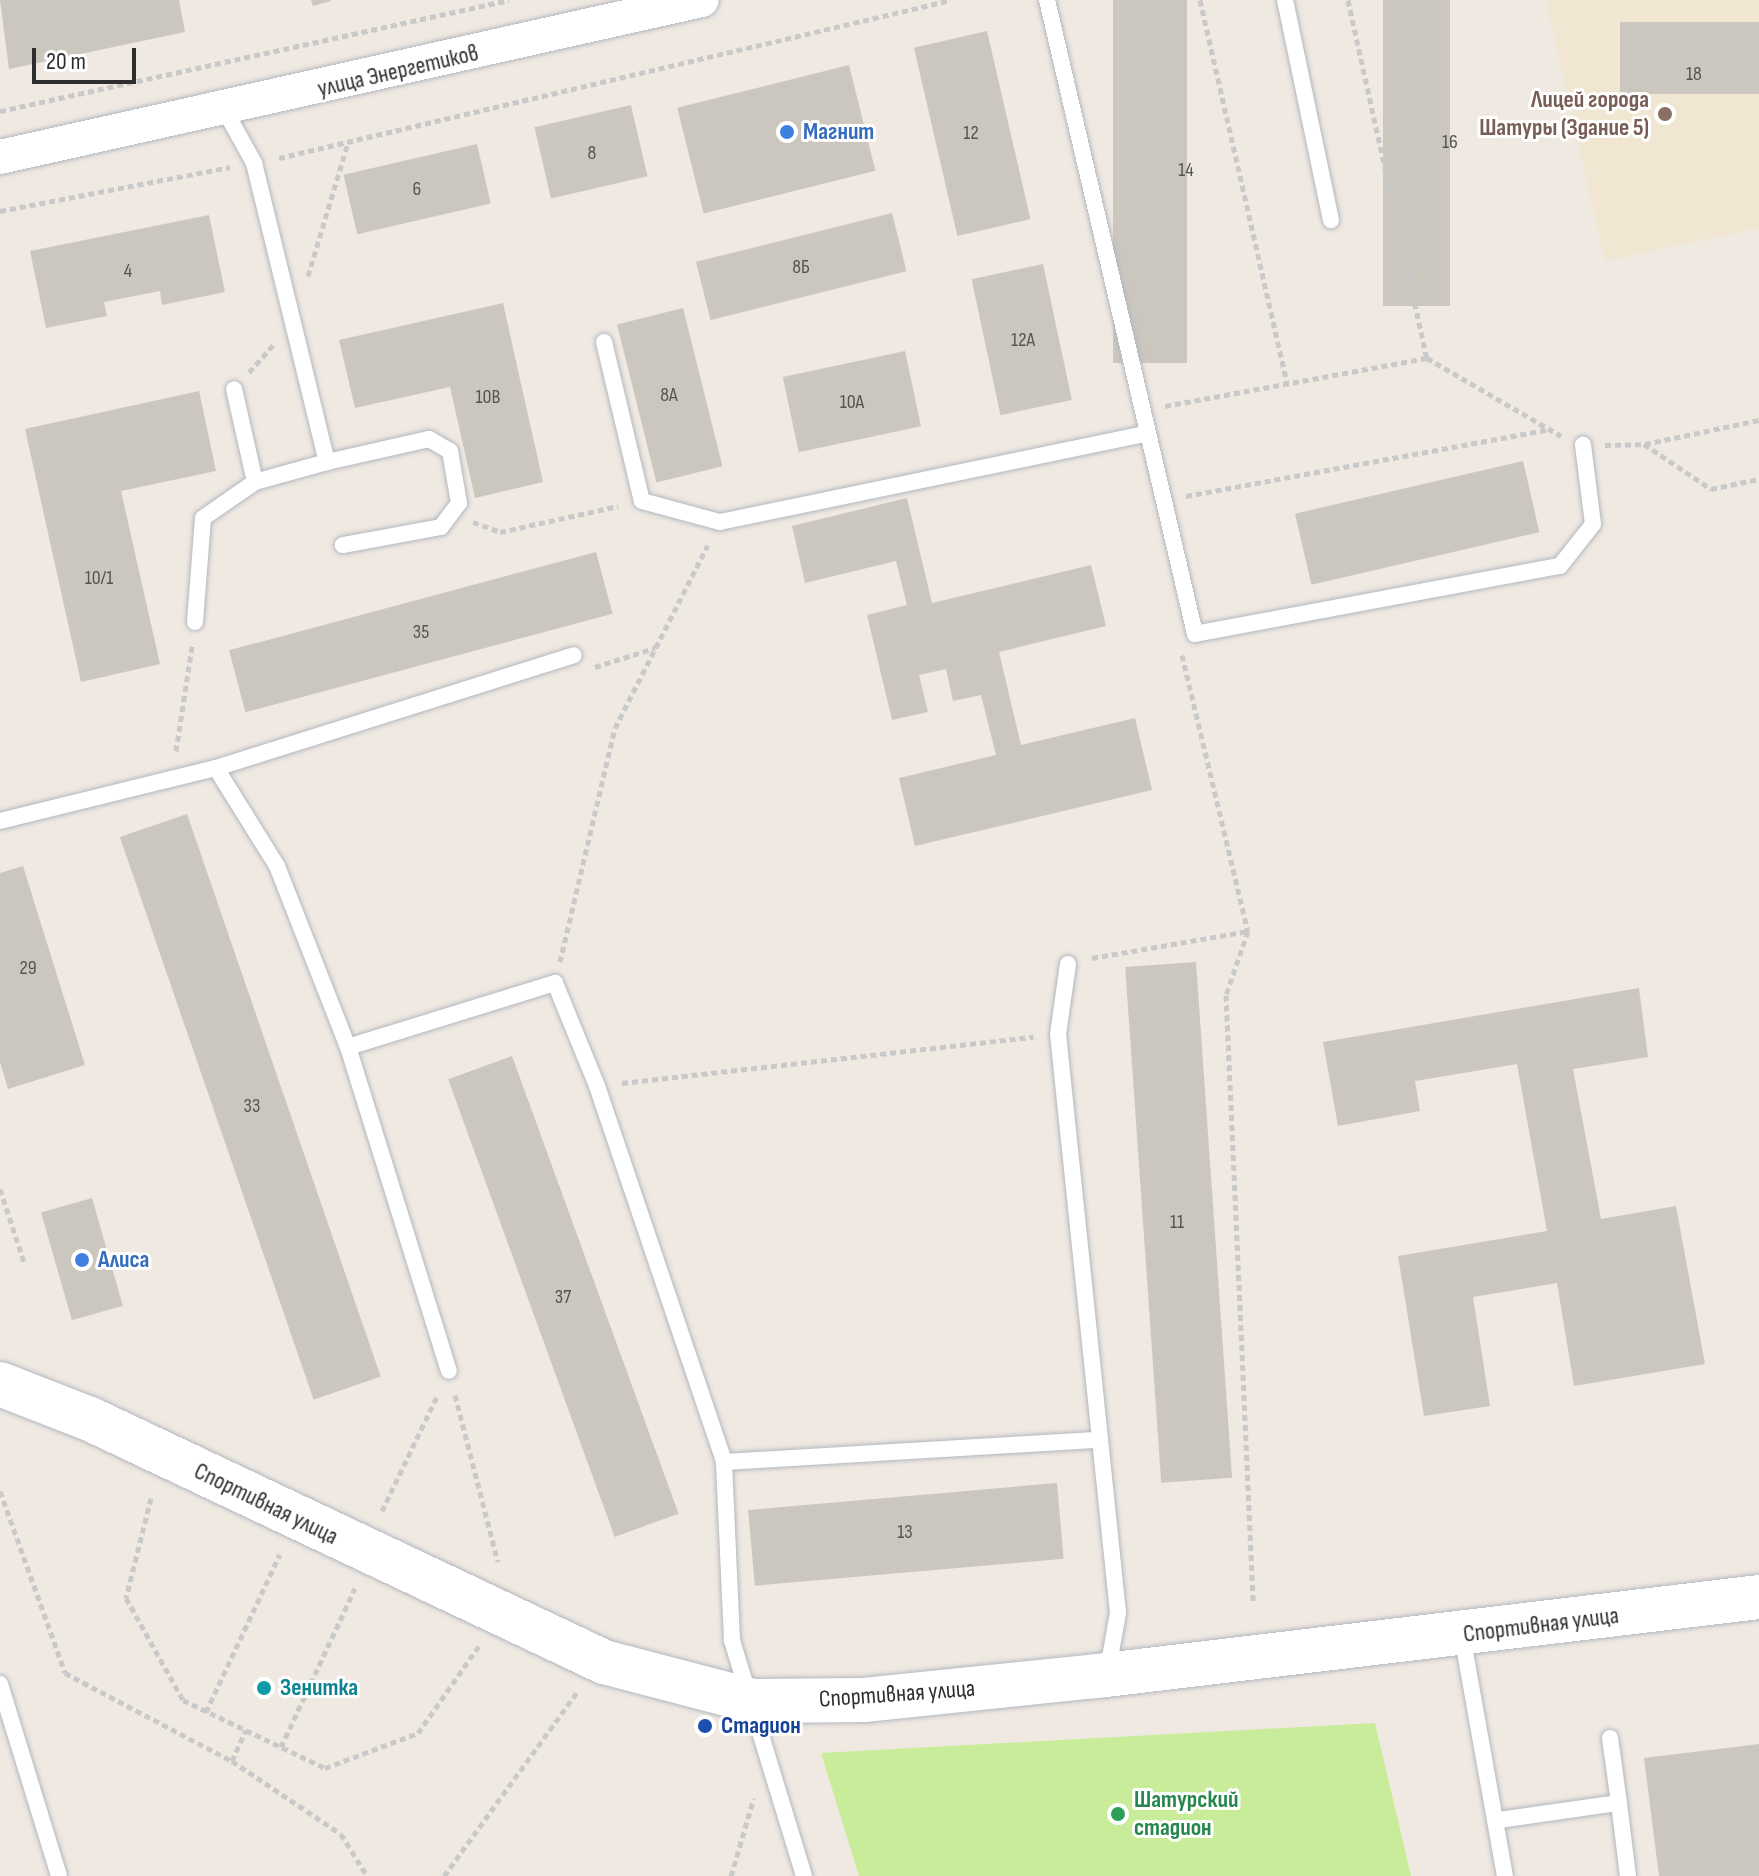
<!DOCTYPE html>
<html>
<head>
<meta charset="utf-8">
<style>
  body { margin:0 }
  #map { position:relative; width:1759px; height:1876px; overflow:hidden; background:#efe9e1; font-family:"Sofia Sans Condensed",sans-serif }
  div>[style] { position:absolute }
  .education>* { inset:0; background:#f0e6d1 }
  .pitch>* { inset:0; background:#c9ec9a }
  .building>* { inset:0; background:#cbc7bf; transform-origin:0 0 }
  .path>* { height:5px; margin-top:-2.5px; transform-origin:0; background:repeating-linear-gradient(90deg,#c9c9c9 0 6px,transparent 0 10px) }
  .roads { filter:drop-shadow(0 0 2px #b4b7c1) drop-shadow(0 0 2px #b4b7c1) }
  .lane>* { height:16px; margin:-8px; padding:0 8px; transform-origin:8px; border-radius:8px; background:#fff }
  .street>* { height:34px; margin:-17px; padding:0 17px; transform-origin:17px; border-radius:17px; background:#fff }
  .secondary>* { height:44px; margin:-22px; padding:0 22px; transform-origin:22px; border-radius:22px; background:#fff }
  .dots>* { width:22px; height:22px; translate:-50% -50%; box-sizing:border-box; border:4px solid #fff; border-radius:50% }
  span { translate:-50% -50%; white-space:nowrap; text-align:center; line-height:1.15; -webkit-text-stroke:6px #fff; paint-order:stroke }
  .number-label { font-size:20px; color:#555452 }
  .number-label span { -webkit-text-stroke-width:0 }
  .street-label { font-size:24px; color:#2e2e2e }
  .education-label { font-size:24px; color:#785e54; font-weight:700 }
  .right { translate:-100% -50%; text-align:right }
  .shop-label { font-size:24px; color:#366cbe; font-weight:700 }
  .left { translate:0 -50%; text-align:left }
  .culture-label { font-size:24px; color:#0d838f; font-weight:700 }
  .transit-label { font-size:24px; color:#164399; font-weight:700 }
  .leisure-label { font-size:24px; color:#27864d; font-weight:700 }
  .scale { position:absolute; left:32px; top:48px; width:104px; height:36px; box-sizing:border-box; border:4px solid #2e2e2e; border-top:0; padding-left:10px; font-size:24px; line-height:28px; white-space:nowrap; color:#2e2e2e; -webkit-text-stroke:6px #fff; paint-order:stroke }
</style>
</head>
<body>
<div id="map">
  <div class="education">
    <div style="clip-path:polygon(1546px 0,1759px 0,1759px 228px,1605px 261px)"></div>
  </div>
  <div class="pitch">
    <div style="clip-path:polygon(1375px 1723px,1411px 1876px,859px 1876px,821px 1753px)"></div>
  </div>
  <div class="building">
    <div style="clip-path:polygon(0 0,179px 0,185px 32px,9px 69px)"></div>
    <div style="clip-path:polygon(311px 0,331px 0,331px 1px,313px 6px)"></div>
    <div style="left:1113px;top:0;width:74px;height:363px"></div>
    <div style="left:1383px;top:0;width:67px;height:306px"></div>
    <div style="left:1759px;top:22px;width:72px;height:139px;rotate:90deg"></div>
    <div style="left:987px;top:31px;width:193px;height:75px;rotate:77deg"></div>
    <div style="left:849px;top:65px;width:109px;height:177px;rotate:76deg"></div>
    <div style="left:631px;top:105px;width:73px;height:99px;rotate:77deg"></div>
    <div style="left:477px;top:144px;width:61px;height:137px;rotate:77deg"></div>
    <div style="left:892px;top:213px;width:60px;height:202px;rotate:76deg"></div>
    <div style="clip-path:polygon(209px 215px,225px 292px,162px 305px,160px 291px,104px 302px,107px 316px,46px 328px,30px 251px)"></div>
    <div style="left:1043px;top:264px;width:139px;height:73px;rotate:78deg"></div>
    <div style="clip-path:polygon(503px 303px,543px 482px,475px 498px,450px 387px,355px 408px,339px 340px)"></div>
    <div style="left:683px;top:308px;width:163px;height:68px;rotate:76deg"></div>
    <div style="left:905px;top:351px;width:77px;height:125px;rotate:78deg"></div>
    <div style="clip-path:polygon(199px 391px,216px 471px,121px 491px,160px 664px,81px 682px,25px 429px)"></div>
    <div style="left:1523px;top:461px;width:73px;height:234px;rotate:77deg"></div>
    <div style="clip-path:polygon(907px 498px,932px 603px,1091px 565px,1106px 626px,999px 652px,1021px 745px,1135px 718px,1152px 790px,915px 846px,899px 778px,996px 755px,981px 695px,953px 701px,946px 669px,919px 675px,928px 712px,892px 720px,867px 615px,907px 605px,896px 561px,805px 583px,792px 526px)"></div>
    <div style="left:596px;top:552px;width:64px;height:380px;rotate:75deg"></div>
    <div style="left:187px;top:814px;width:595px;height:71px;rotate:71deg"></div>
    <div style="clip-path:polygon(23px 866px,85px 1065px,8px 1089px,0 1062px,0 873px)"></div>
    <div style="left:1196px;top:962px;width:517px;height:71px;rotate:86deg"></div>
    <div style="clip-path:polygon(1639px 988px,1648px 1057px,1573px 1069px,1601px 1219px,1676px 1206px,1705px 1364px,1574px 1386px,1557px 1283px,1473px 1297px,1490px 1406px,1424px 1416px,1398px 1256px,1547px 1231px,1517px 1064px,1415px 1081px,1420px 1111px,1338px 1126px,1323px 1042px)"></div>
    <div style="left:512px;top:1056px;width:487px;height:68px;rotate:70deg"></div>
    <div style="left:92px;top:1198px;width:112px;height:53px;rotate:74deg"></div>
    <div style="left:1057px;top:1483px;width:76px;height:310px;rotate:85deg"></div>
    <div style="clip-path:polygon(1759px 1744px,1759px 1876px,1659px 1876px,1644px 1758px)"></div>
  </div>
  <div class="path">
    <div style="left:1200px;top:0;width:393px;rotate:77.2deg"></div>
    <div style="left:1348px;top:0;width:367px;rotate:77.6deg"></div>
    <div style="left:0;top:111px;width:521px;rotate:-12.3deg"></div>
    <div style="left:279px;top:158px;width:690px;rotate:-13.23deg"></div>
    <div style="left:0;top:211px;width:234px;rotate:-10.8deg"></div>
    <div style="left:308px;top:276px;width:139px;rotate:-73.3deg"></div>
    <div style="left:249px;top:372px;width:38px;rotate:-48deg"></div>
    <div style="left:1165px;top:406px;width:266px;rotate:-10.4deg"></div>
    <div style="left:1427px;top:358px;width:155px;rotate:30.2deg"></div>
    <div style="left:1645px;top:444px;width:116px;rotate:-11.9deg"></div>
    <div style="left:1605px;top:445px;width:39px;rotate:-1deg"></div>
    <div style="left:1644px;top:444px;width:81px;rotate:33.9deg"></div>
    <div style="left:1711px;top:489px;width:49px;rotate:-11.8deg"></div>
    <div style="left:1186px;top:496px;width:366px;rotate:-10.4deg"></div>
    <div style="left:473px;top:522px;width:29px;rotate:20deg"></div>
    <div style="left:500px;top:532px;width:121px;rotate:-12.4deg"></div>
    <div style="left:1182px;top:655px;width:284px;rotate:76.6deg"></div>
    <div style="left:1248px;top:931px;width:68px;rotate:109deg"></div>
    <div style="left:1226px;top:995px;width:606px;rotate:87.44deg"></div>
    <div style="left:595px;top:667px;width:63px;rotate:-17.6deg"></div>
    <div style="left:176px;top:751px;width:106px;rotate:-81.3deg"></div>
    <div style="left:1092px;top:958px;width:158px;rotate:-9.8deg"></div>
    <div style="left:560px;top:962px;width:240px;rotate:-76.8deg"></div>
    <div style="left:615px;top:728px;width:205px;rotate:-63.1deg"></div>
    <div style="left:622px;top:1083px;width:414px;rotate:-6.4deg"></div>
    <div style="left:0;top:1189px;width:80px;rotate:71.8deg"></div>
    <div style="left:455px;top:1395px;width:172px;rotate:75.6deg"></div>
    <div style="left:0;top:1491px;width:193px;rotate:70.3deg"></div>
    <div style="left:65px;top:1673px;width:189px;rotate:27.8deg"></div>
    <div style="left:232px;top:1761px;width:131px;rotate:33.8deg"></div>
    <div style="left:341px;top:1834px;width:49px;rotate:58.2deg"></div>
    <div style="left:151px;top:1498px;width:103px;rotate:104deg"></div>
    <div style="left:126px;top:1598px;width:117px;rotate:60.8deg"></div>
    <div style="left:183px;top:1700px;width:157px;rotate:25.6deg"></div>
    <div style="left:325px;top:1768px;width:99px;rotate:-20.6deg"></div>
    <div style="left:418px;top:1733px;width:106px;rotate:-55deg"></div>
    <div style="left:382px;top:1511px;width:130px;rotate:-64.4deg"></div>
    <div style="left:206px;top:1712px;width:174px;rotate:-64.9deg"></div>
    <div style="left:281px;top:1747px;width:175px;rotate:-65deg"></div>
    <div style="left:232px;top:1761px;width:34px;rotate:-66deg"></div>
    <div style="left:444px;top:1876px;width:227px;rotate:-54.1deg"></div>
    <div style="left:731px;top:1876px;width:81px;rotate:-73.6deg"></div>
  </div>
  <div class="roads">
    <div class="lane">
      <div style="left:1047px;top:0;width:651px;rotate:76.86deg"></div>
      <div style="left:1195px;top:634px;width:371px;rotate:-10.6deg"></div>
      <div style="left:1560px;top:566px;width:53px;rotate:-51.8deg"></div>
      <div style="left:1593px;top:524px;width:80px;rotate:-97.2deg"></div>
      <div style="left:1285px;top:0;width:225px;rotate:78.2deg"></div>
      <div style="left:224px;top:109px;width:62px;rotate:60.9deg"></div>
      <div style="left:254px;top:163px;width:308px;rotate:76.3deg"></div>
      <div style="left:327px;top:462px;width:75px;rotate:164.5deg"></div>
      <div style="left:255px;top:482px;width:95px;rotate:-102.7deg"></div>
      <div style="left:604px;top:342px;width:163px;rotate:76.6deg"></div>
      <div style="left:642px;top:501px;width:81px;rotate:15.1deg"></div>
      <div style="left:720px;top:522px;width:437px;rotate:-11.7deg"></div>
      <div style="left:327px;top:462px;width:105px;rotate:-12.7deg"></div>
      <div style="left:429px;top:439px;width:24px;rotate:30deg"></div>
      <div style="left:450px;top:451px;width:53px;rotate:80.2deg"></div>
      <div style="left:459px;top:503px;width:30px;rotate:127deg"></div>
      <div style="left:441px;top:527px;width:100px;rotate:169.6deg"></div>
      <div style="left:195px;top:622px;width:104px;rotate:-85.6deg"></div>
      <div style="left:203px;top:518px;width:63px;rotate:-34.7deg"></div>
      <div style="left:216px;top:768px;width:375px;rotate:-17.5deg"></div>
      <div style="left:0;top:821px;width:222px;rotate:-13.8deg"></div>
      <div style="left:216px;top:768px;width:115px;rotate:58.1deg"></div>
      <div style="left:277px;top:866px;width:194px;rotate:68.6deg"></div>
      <div style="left:348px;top:1047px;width:217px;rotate:-17.2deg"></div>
      <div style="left:555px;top:983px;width:111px;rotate:67.8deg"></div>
      <div style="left:597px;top:1086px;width:397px;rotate:71.3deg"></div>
      <div style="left:1068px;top:964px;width:71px;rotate:98.1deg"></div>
      <div style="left:1058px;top:1034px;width:582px;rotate:84.08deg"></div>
      <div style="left:1118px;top:1613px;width:62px;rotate:100.2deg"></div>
      <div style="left:348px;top:1047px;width:339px;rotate:72.7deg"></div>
      <div style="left:1462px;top:1635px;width:245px;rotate:79.9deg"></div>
      <div style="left:0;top:1684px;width:201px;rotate:72.9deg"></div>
      <div style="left:1610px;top:1738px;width:66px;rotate:82.1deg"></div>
      <div style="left:1499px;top:1820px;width:121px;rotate:-8.1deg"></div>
      <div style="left:1619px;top:1803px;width:74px;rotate:83deg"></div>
      <div style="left:804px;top:1876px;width:247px;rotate:-107deg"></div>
      <div style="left:732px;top:1640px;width:178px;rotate:-92.6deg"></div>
      <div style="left:724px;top:1462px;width:376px;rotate:-3.4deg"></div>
    </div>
    <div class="street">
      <div style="left:0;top:157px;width:719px;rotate:-12.61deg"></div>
    </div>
    <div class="secondary">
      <div style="left:0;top:1384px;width:97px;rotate:21.3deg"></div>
      <div style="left:90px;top:1419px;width:569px;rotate:25.3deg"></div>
      <div style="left:604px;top:1662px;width:154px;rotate:14.7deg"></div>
      <div style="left:753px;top:1701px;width:111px;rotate:-0.5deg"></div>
      <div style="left:864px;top:1700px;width:243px;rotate:-5.9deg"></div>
      <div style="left:1106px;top:1675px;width:658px;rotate:-6.81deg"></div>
    </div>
  </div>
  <div class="dots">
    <div style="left:1665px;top:114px;background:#8d6e63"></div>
    <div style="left:787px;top:132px;background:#3f7fe0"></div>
    <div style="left:82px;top:1260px;background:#3f7fe0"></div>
    <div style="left:264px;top:1688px;background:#0f9aa8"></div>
    <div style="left:705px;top:1726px;background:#1a4fb4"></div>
    <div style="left:1118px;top:1814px;background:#2e9e5b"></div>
  </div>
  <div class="number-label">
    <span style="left:1694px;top:74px">18</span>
    <span style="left:971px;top:133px">12</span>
    <span style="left:1450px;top:142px">16</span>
    <span style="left:592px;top:153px">8</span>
    <span style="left:1186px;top:170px">14</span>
    <span style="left:417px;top:189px">6</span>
    <span style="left:801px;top:267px">8Б</span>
    <span style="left:128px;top:271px">4</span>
    <span style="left:1023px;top:340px">12А</span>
    <span style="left:669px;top:395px">8А</span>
    <span style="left:488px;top:397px">10В</span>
    <span style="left:852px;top:402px">10А</span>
    <span style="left:99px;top:578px">10/1</span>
    <span style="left:421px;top:632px">35</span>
    <span style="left:28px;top:968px">29</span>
    <span style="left:252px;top:1106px">33</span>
    <span style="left:1177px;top:1222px">11</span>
    <span style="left:563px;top:1297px">37</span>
    <span style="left:905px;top:1532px">13</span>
  </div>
  <div class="street-label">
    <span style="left:398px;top:71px;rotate:-13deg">улица Энергетиков</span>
    <span style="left:266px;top:1504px;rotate:26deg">Спортивная улица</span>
    <span style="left:1541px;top:1625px;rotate:-7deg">Спортивная улица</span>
    <span style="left:897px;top:1694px;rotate:-4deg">Спортивная улица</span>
  </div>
  <div class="education-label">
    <span class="right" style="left:1649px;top:114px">Лицей города<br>Шатуры (Здание 5)</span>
  </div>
  <div class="shop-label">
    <span class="left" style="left:803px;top:132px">Магнит</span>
    <span class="left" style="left:98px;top:1260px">Алиса</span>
  </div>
  <div class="culture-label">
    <span class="left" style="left:280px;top:1688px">Зенитка</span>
  </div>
  <div class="transit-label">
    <span class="left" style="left:721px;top:1726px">Стадион</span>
  </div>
  <div class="leisure-label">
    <span class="left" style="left:1134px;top:1814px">Шатурский<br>стадион</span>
  </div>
  <div class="scale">20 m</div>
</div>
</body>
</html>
